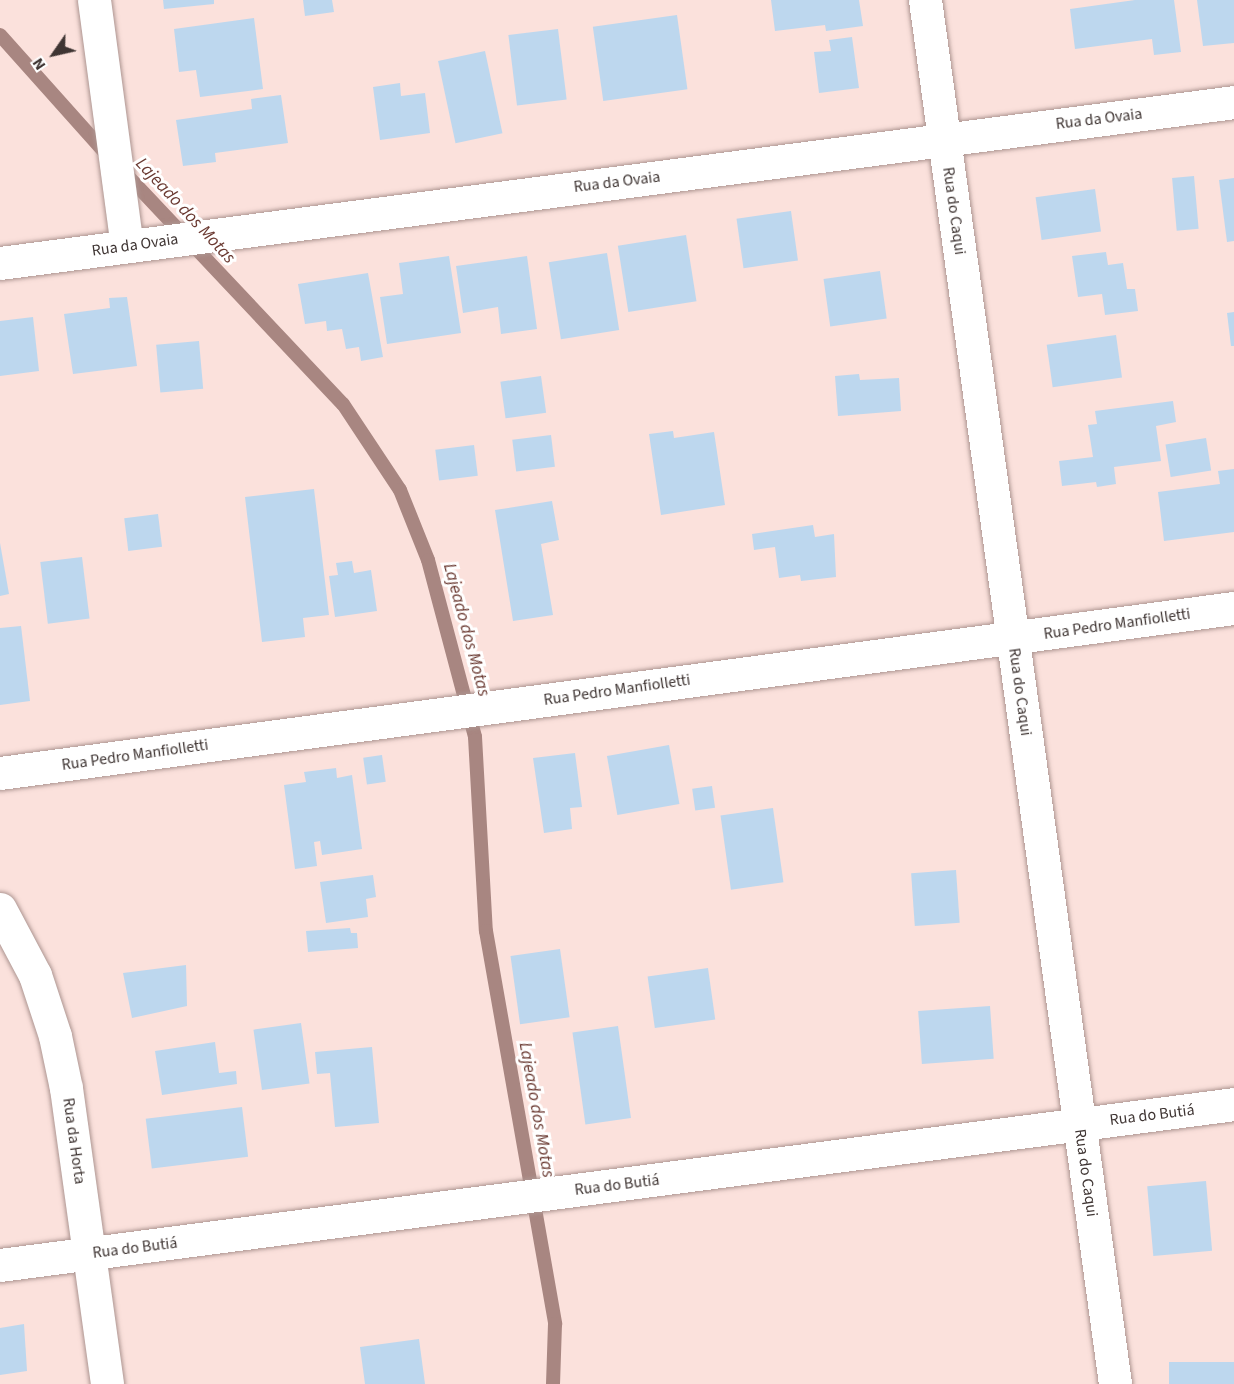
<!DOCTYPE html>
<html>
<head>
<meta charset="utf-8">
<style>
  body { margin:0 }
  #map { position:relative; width:1234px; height:1384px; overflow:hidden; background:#fbe1dc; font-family:"Source Sans 3",sans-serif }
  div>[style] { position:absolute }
  .stream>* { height:14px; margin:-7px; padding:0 7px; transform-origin:7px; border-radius:7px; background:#a88681 }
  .building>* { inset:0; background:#bdd7ee; transform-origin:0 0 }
  .roads { filter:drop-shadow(0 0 2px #ad9591) drop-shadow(0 0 2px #ad9591) }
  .minor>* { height:33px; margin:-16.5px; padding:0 16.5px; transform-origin:16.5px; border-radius:16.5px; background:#fff }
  span { translate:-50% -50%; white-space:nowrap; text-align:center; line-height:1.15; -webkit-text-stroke:6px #fff; paint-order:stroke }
  .street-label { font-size:16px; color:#3f3533 }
  .water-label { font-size:18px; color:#6a3931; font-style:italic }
  .north { position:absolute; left:24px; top:24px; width:60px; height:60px; -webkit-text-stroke:4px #fff; paint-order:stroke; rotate:236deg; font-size:16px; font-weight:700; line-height:24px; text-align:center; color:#3f3533 }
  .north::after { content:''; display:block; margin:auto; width:21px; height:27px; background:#3f3533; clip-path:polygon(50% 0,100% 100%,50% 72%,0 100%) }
</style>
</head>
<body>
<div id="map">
  <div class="stream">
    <div style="left:0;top:35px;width:162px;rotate:48.2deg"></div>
    <div style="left:124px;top:172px;width:319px;rotate:46.7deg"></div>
    <div style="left:343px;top:404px;width:103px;rotate:56.5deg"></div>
    <div style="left:400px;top:490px;width:75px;rotate:68.2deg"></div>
    <div style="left:428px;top:560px;width:183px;rotate:75.1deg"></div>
    <div style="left:475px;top:737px;width:194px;rotate:86.8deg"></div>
    <div style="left:486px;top:931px;width:399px;rotate:80deg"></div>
    <div style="left:555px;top:1324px;width:60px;rotate:91.9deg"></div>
  </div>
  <div class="building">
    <div style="clip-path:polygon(163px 0,214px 0,214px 4px,164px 9px)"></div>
    <div style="clip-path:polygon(303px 0,332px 0,334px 12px,305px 16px)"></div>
    <div style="clip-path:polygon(771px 0,859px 0,863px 26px,826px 31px,825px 25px,775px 31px)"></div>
    <div style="clip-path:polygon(1135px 0,1174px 0,1181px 52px,1154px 55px,1152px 39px,1075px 49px,1070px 9px)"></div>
    <div style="clip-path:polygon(1197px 0,1234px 0,1234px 43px,1203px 46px)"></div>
    <div style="left:677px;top:15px;width:75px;height:85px;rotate:82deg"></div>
    <div style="clip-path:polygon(254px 18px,263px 89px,200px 97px,196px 70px,179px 72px,174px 29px)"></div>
    <div style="left:558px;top:29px;width:71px;height:50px;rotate:83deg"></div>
    <div style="clip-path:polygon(852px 37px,859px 88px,819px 93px,814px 52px,831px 51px,829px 40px)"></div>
    <div style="left:485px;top:51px;width:84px;height:48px;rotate:78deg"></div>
    <div style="clip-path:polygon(400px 83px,401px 96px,425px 93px,430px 133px,380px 140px,373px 87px)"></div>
    <div style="clip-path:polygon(281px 95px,288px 143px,215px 153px,216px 162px,183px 166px,176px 120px,252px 109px,251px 99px)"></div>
    <div style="left:1194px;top:176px;width:53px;height:22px;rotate:85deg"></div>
    <div style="clip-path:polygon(1234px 178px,1234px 241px,1227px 242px,1219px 180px)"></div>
    <div style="left:1095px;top:189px;width:43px;height:60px;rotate:82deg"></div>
    <div style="left:791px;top:211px;width:50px;height:55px;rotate:82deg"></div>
    <div style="left:686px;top:235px;width:67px;height:69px;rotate:81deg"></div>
    <div style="clip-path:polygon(1106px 252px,1108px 265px,1123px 263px,1127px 289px,1135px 289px,1138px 311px,1105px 315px,1102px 294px,1078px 297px,1072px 256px)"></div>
    <div style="left:607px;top:253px;width:78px;height:59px;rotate:81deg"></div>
    <div style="clip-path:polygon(449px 256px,461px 333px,387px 344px,380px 297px,403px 294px,399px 263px)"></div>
    <div style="clip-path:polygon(527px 256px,537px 329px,501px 334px,498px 307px,463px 313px,456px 266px)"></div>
    <div style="left:880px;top:271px;width:48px;height:57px;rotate:82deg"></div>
    <div style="clip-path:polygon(368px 273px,383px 357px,361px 361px,359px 347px,346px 349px,342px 329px,327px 331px,326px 321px,305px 324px,298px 284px)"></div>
    <div style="clip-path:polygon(127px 297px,137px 366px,73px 374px,64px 314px,110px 308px,109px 298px)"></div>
    <div style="clip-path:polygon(1234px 312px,1234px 346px,1231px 346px,1227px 313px)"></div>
    <div style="clip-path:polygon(33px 317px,39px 371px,0 376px,0 321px)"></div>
    <div style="left:1116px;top:335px;width:43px;height:70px;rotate:82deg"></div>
    <div style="left:199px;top:341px;width:48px;height:43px;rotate:85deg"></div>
    <div style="clip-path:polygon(859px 374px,860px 380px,899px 378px,901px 411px,838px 416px,835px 376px)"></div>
    <div style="left:541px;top:376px;width:37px;height:41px;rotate:82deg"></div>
    <div style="clip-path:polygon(1173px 401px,1176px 422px,1156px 426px,1161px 461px,1114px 467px,1116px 484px,1097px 487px,1096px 482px,1062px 486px,1059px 461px,1093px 457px,1088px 425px,1097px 424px,1095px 411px)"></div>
    <div style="clip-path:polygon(673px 431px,674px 438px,714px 432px,725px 505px,661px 515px,649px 434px)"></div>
    <div style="left:551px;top:435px;width:32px;height:39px;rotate:83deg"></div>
    <div style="left:1206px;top:438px;width:33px;height:41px;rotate:81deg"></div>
    <div style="left:474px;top:445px;width:31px;height:39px;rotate:83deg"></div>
    <div style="clip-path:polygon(1234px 469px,1234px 532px,1164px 541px,1158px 492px,1220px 484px,1218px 471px)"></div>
    <div style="clip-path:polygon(314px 489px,329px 615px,303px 618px,305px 637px,262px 642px,245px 497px)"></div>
    <div style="clip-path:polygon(552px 501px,559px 540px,541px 544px,553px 615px,513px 621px,495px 510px)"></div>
    <div style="left:158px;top:514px;width:33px;height:34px;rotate:83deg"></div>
    <div style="clip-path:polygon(813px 525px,815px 537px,834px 534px,836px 577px,801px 581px,800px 575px,779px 578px,775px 547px,754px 550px,752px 534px)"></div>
    <div style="clip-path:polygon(0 543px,9px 594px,0 596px)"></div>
    <div style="left:82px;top:557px;width:62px;height:42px;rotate:83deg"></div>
    <div style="clip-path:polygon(352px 561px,354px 573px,371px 570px,377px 611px,335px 617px,329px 576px,338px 575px,336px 563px)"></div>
    <div style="clip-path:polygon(21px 626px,30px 701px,0 705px,0 628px)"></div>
    <div style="left:669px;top:745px;width:60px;height:63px;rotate:80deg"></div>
    <div style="clip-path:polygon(575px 753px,582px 807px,570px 808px,572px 829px,544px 833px,533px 758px)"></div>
    <div style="left:382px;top:755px;width:27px;height:19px;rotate:82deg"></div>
    <div style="clip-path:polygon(336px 768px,337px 778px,352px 775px,362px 849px,322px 855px,320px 841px,314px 842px,317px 866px,295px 869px,284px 785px,306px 782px,304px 772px)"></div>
    <div style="left:712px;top:786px;width:22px;height:20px;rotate:82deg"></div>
    <div style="left:773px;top:808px;width:75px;height:53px;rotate:82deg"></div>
    <div style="left:956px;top:870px;width:53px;height:45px;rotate:86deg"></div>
    <div style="clip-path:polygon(373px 875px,376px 897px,366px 899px,368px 917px,326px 923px,320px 882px)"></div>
    <div style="clip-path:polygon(350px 928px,351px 933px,357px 933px,358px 948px,308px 952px,306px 931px)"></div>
    <div style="left:560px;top:949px;width:69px;height:50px;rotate:82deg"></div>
    <div style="clip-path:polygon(186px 965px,187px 1006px,132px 1018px,123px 973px)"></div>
    <div style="left:708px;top:968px;width:52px;height:61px;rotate:82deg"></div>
    <div style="left:990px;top:1006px;width:53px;height:72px;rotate:86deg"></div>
    <div style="left:301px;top:1023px;width:61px;height:48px;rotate:82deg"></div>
    <div style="left:618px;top:1026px;width:93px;height:46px;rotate:82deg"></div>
    <div style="clip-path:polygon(215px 1042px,219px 1073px,236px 1071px,237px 1084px,162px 1095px,155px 1051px)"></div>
    <div style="clip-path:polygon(372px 1047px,379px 1123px,335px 1127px,330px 1073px,317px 1074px,315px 1052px)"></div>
    <div style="left:242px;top:1107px;width:50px;height:97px;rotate:83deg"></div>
    <div style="left:1206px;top:1181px;width:70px;height:59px;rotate:85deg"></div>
    <div style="clip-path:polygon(24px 1324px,27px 1371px,0 1375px,0 1328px)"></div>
    <div style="clip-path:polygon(419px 1339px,425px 1384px,365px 1384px,360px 1347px)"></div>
    <div style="left:1234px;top:1362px;width:22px;height:65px;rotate:90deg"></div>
  </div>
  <div class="roads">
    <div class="minor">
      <div style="left:94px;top:0;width:248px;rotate:82.4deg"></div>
      <div style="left:925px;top:0;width:1397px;rotate:82.18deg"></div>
      <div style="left:0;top:263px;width:1244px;rotate:-7.43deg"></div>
      <div style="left:0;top:773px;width:1245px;rotate:-7.62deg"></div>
      <div style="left:0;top:909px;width:75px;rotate:62.1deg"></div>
      <div style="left:35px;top:975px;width:64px;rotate:71.8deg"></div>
      <div style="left:55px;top:1036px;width:53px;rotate:78.1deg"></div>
      <div style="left:66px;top:1088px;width:299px;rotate:82.1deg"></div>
      <div style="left:0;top:1265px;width:1244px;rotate:-7.43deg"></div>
    </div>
  </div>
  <div class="street-label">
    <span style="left:1099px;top:119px;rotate:-7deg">Rua da Ovaia</span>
    <span style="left:617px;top:182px;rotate:-7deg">Rua da Ovaia</span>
    <span style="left:954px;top:211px;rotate:82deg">Rua do Caqui</span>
    <span style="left:135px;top:245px;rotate:-8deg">Rua da Ovaia</span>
    <span style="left:1117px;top:624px;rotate:-8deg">Rua Pedro Manfiolletti</span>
    <span style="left:617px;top:690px;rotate:-8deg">Rua Pedro Manfiolletti</span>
    <span style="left:1020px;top:692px;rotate:82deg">Rua do Caqui</span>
    <span style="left:135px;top:755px;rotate:-8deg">Rua Pedro Manfiolletti</span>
    <span style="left:1152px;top:1115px;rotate:-7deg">Rua do Butiá</span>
    <span style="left:74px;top:1141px;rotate:82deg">Rua da Horta</span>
    <span style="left:1086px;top:1173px;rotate:82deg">Rua do Caqui</span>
    <span style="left:617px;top:1185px;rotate:-7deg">Rua do Butiá</span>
    <span style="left:135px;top:1248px;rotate:-7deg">Rua do Butiá</span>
  </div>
  <div class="water-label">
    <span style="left:185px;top:211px;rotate:47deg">Lajeado dos Motas</span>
    <span style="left:466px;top:630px;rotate:75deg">Lajeado dos Motas</span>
    <span style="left:536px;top:1110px;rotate:80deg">Lajeado dos Motas</span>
  </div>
  <div class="north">N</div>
</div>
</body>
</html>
